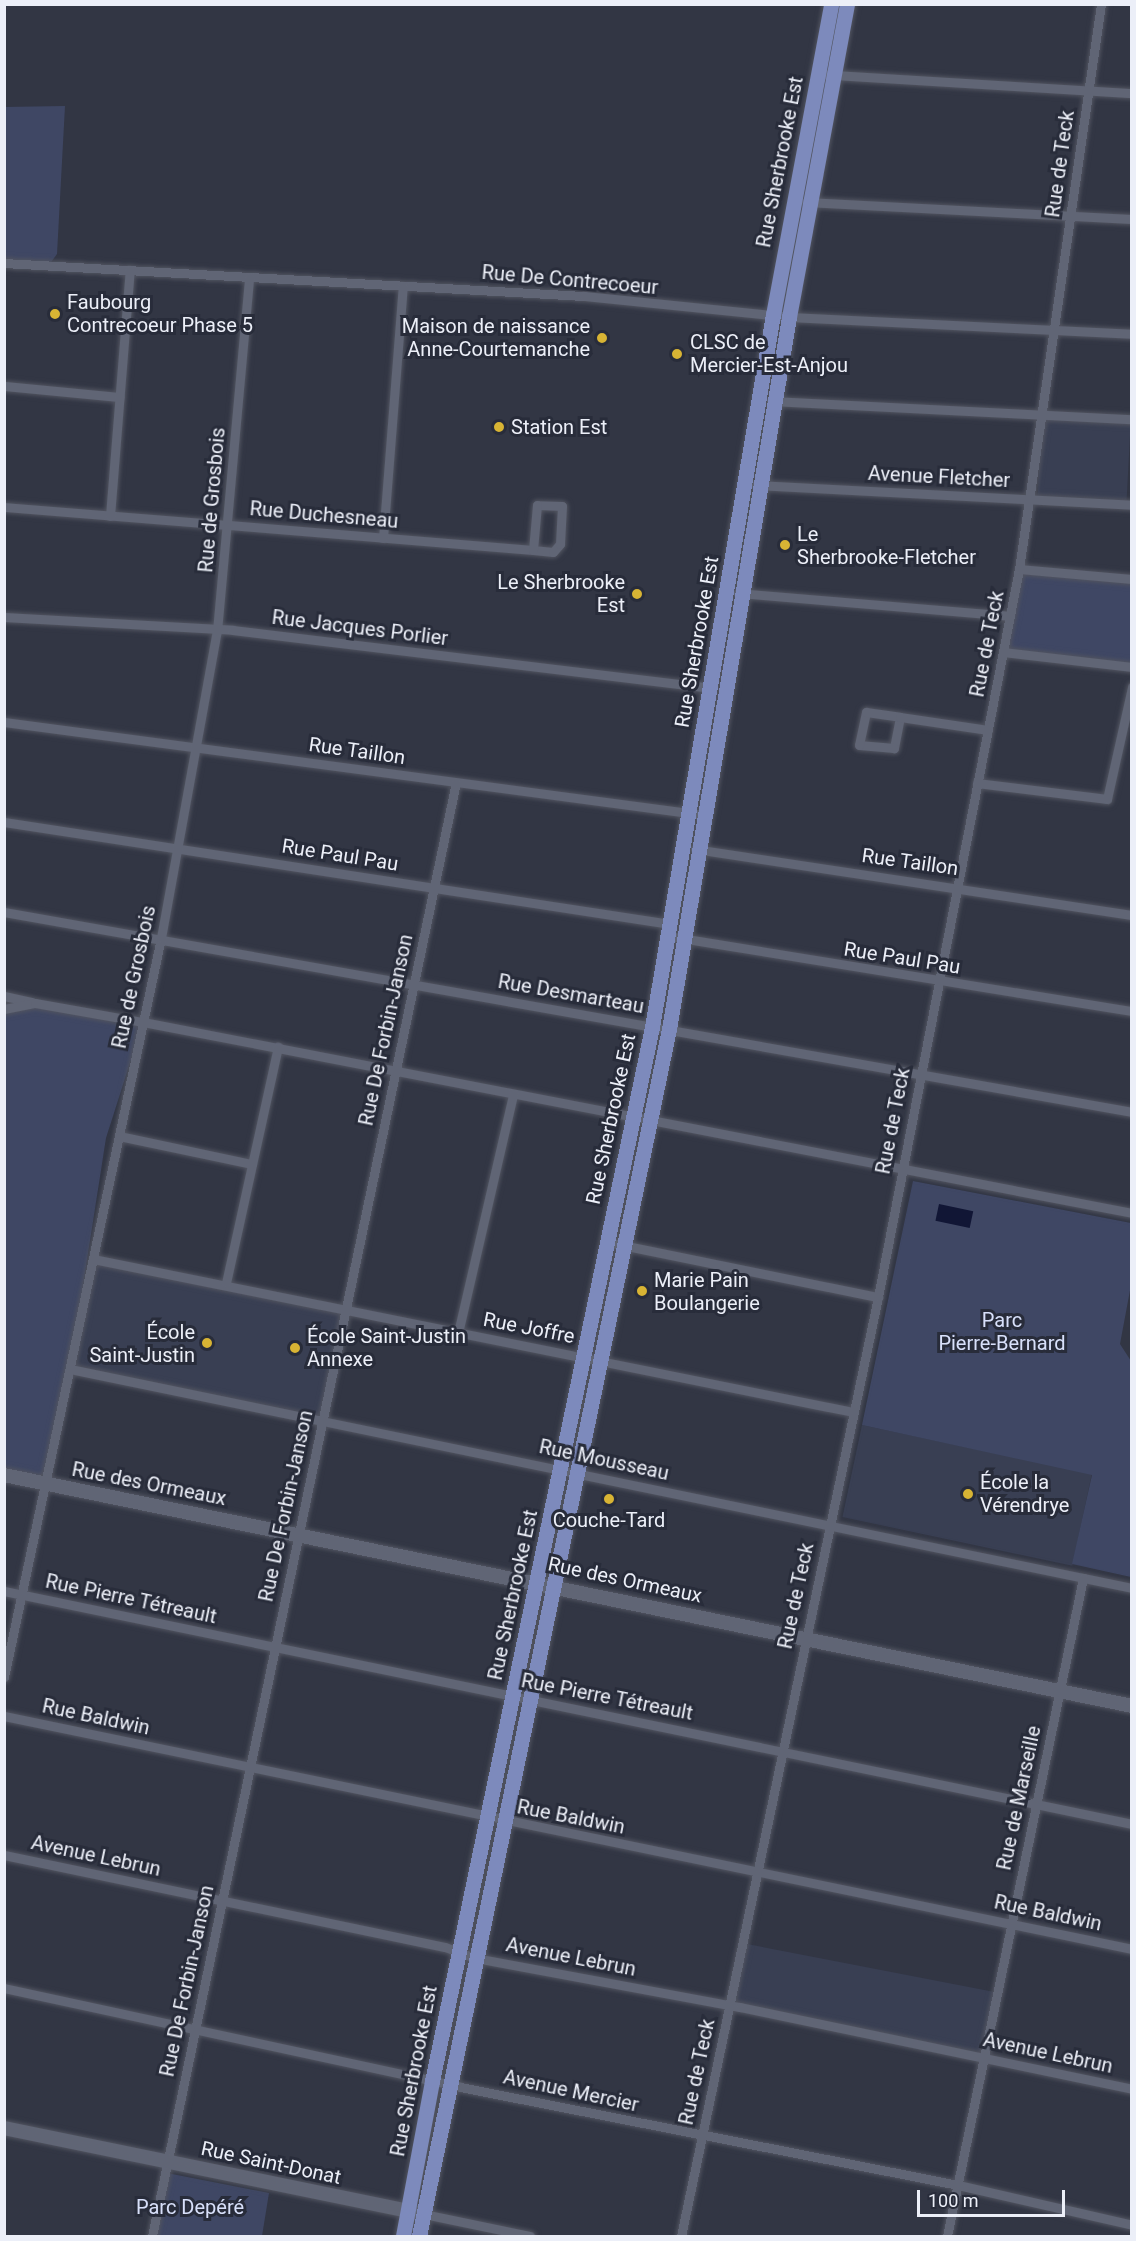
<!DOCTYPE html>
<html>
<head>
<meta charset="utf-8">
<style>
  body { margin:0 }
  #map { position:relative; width:1136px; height:2241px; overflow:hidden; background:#323644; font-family:Roboto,sans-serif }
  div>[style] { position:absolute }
  .built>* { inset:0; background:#393f53; transform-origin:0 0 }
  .green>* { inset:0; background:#3f4764 }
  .water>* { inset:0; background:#111635; transform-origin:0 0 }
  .roads { filter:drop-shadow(0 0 2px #515460) drop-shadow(0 0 2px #515460) }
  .street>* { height:9px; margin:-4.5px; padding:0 4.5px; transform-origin:4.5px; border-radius:4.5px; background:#606575 }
  .secondary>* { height:14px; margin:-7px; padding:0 7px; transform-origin:7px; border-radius:7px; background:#606575 }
  .primary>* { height:15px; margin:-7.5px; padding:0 7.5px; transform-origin:7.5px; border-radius:7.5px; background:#7d8abc }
  .dots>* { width:16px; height:16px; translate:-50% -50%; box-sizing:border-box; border:3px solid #282c3a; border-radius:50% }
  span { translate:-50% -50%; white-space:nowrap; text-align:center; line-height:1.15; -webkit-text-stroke:6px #282c3a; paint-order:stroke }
  .street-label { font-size:20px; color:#eceff8 }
  .poi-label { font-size:20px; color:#eceff8 }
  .left { translate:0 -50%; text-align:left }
  .right { translate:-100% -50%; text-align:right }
  .park-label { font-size:20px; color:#d8e0fa }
  .frame { position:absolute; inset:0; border:6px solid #eceff8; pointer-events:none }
  .scale { position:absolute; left:917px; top:2190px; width:148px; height:27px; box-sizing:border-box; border:3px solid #eceff8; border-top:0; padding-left:8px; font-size:18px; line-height:21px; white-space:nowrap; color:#eceff8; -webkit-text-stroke:4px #282c3a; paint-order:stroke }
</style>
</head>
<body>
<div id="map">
  <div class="built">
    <div style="left:1042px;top:414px;width:89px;height:86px;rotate:3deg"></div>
    <div style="left:93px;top:1259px;width:258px;height:112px;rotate:11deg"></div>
    <div style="left:862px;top:1425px;width:235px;height:94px;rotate:12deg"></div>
    <div style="left:742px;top:1943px;width:260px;height:63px;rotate:11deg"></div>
  </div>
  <div class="green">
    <div style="clip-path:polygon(65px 106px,57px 254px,49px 265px,5px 263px,4px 107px)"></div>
    <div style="clip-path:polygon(1019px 569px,1131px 579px,1131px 667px,1003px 652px)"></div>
    <div style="clip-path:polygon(35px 1003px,143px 1022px,106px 1138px,70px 1369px,45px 1484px,5px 1474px,5px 1009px)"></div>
    <div style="clip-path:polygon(913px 1181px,1131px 1223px,1131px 1285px,1120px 1344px,1131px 1361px,1131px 1577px,1072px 1564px,1092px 1475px,862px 1425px)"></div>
    <div style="clip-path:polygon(167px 2173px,269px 2193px,262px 2236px,153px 2236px)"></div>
  </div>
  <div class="water">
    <div style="left:939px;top:1204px;width:35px;height:17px;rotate:12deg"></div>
  </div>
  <div class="roads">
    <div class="street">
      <div style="left:818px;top:74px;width:315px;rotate:3.5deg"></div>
      <div style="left:806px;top:202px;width:326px;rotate:3deg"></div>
      <div style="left:4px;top:263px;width:581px;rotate:3.26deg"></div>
      <div style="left:584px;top:296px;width:206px;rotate:5.8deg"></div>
      <div style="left:789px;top:317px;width:343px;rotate:2.8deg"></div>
      <div style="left:4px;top:386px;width:116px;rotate:5.5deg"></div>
      <div style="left:771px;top:401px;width:361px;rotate:2.9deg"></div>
      <div style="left:756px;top:485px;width:377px;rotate:3deg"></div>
      <div style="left:4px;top:507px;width:226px;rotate:4.6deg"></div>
      <div style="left:229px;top:525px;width:305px;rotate:4.7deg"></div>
      <div style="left:533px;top:550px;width:20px;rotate:6deg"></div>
      <div style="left:553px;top:552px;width:11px;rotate:-49deg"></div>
      <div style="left:560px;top:544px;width:38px;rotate:-87deg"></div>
      <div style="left:562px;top:506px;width:25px;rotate:-178deg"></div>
      <div style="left:537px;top:505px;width:45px;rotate:95.1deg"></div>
      <div style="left:110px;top:516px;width:247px;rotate:-85.4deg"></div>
      <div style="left:383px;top:538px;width:253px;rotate:-85.5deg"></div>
      <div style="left:1019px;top:569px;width:113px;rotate:5.1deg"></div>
      <div style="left:738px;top:593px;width:273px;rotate:4.8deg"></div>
      <div style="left:4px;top:617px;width:229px;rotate:3.2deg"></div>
      <div style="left:233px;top:630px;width:482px;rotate:6.9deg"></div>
      <div style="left:1003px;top:652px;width:130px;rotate:6.6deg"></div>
      <div style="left:900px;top:717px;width:32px;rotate:101deg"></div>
      <div style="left:894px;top:748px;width:35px;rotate:-175deg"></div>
      <div style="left:859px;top:745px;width:34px;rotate:-78deg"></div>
      <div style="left:866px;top:712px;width:34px;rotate:8deg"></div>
      <div style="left:900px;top:717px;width:89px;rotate:8.4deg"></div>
      <div style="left:4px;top:722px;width:706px;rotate:7.57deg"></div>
      <div style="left:977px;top:783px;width:131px;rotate:7deg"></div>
      <div style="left:1107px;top:799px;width:115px;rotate:-77.4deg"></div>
      <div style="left:4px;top:822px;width:674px;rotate:8.71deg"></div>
      <div style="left:695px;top:849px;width:442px;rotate:8.6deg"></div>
      <div style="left:4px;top:912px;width:1146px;rotate:10.05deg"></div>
      <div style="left:668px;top:936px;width:470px;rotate:9.2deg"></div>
      <div style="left:4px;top:996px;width:29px;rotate:12deg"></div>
      <div style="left:4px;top:1009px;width:32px;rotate:-11deg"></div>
      <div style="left:35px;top:1003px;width:110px;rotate:10deg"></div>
      <div style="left:143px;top:1022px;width:1007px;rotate:10.93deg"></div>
      <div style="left:119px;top:1136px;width:136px;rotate:11.9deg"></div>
      <div style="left:607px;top:1242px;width:277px;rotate:11.5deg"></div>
      <div style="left:93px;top:1259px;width:775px;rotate:11.38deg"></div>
      <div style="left:226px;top:1283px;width:242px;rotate:-77.6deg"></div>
      <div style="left:458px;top:1333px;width:245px;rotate:-77deg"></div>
      <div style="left:70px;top:1369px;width:1084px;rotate:11.65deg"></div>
      <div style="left:4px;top:1591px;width:1152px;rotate:11.67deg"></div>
      <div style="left:4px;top:1677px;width:755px;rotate:-78.01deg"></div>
      <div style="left:161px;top:938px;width:312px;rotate:-79.7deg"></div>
      <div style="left:217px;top:631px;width:355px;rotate:-84.8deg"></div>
      <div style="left:4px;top:1716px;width:1152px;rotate:11.67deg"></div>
      <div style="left:4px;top:1855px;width:450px;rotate:11.8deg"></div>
      <div style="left:445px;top:1947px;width:32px;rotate:20deg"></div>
      <div style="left:475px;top:1958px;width:269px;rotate:10.5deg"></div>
      <div style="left:740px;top:2007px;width:400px;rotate:11.8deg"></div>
      <div style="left:4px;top:1988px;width:467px;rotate:12.2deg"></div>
      <div style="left:460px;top:2087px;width:508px;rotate:11.13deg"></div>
      <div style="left:958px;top:2185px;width:179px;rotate:12.9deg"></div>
      <div style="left:424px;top:2214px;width:108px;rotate:11.7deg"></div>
      <div style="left:152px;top:2236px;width:1485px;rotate:-78.19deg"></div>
      <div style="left:681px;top:2236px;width:959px;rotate:-78.15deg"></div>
      <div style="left:878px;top:1297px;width:742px;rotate:-79.04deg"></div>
      <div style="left:1019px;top:569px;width:571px;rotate:-81.74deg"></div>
      <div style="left:947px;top:2236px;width:672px;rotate:-78.32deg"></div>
    </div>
    <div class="secondary">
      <div style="left:4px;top:1475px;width:1151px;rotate:11.57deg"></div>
      <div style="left:4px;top:2128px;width:429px;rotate:11.6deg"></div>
    </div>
    <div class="primary">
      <div style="left:403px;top:2236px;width:158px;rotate:-79.4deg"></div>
      <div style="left:432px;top:2081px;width:1077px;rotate:-78.21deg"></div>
      <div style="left:652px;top:1027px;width:722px;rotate:-80.36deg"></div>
      <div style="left:773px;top:315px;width:316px;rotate:-79.4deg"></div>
      <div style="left:419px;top:2236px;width:1233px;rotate:-78.3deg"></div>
      <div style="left:669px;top:1029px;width:722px;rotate:-80.43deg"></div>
      <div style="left:789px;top:317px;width:318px;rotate:-79.5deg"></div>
    </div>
  </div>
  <div class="dots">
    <div style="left:55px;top:314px;background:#d8b434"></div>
    <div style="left:602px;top:338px;background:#d8b434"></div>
    <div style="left:677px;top:354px;background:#d8b434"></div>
    <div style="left:499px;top:427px;background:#d8b434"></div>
    <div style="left:785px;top:545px;background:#d8b434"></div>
    <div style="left:637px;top:594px;background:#d8b434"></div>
    <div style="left:642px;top:1291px;background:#d8b434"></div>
    <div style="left:207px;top:1343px;background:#d8b434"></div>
    <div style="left:295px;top:1348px;background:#d8b434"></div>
    <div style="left:968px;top:1494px;background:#d8b434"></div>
    <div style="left:609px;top:1499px;background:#d8b434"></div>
  </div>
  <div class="street-label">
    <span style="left:780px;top:162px;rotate:-79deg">Rue Sherbrooke Est</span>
    <span style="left:1060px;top:164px;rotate:-82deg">Rue de Teck</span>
    <span style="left:570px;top:280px;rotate:5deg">Rue De Contrecoeur</span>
    <span style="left:939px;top:477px;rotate:3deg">Avenue Fletcher</span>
    <span style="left:212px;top:500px;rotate:-85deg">Rue de Grosbois</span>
    <span style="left:324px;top:515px;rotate:5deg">Rue Duchesneau</span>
    <span style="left:360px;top:628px;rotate:7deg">Rue Jacques Porlier</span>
    <span style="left:697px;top:642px;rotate:-80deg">Rue Sherbrooke Est</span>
    <span style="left:987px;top:644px;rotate:-79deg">Rue de Teck</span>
    <span style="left:357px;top:751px;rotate:8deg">Rue Taillon</span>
    <span style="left:340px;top:855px;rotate:9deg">Rue Paul Pau</span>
    <span style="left:910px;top:862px;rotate:8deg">Rue Taillon</span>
    <span style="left:902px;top:958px;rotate:9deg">Rue Paul Pau</span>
    <span style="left:134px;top:977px;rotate:-78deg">Rue de Grosbois</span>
    <span style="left:571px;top:994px;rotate:10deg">Rue Desmarteau</span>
    <span style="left:386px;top:1030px;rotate:-78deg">Rue De Forbin-Janson</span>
    <span style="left:611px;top:1119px;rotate:-78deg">Rue Sherbrooke Est</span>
    <span style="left:893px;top:1121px;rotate:-79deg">Rue de Teck</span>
    <span style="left:529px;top:1328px;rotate:11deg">Rue Joffre</span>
    <span style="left:604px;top:1460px;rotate:12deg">Rue Mousseau</span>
    <span style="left:149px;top:1484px;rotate:11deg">Rue des Ormeaux</span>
    <span style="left:286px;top:1506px;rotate:-78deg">Rue De Forbin-Janson</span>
    <span style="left:625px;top:1580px;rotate:12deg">Rue des Ormeaux</span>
    <span style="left:513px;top:1595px;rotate:-78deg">Rue Sherbrooke Est</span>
    <span style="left:796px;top:1596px;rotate:-78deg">Rue de Teck</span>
    <span style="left:131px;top:1599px;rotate:12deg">Rue Pierre Tétreault</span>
    <span style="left:607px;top:1697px;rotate:11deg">Rue Pierre Tétreault</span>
    <span style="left:96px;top:1717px;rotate:12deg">Rue Baldwin</span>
    <span style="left:1019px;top:1798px;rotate:-78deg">Rue de Marseille</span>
    <span style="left:571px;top:1817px;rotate:11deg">Rue Baldwin</span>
    <span style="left:96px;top:1856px;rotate:12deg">Avenue Lebrun</span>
    <span style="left:1048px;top:1913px;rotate:12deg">Rue Baldwin</span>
    <span style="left:571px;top:1957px;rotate:11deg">Avenue Lebrun</span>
    <span style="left:187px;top:1981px;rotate:-78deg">Rue De Forbin-Janson</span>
    <span style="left:1048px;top:2053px;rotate:12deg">Avenue Lebrun</span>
    <span style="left:414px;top:2071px;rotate:-79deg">Rue Sherbrooke Est</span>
    <span style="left:697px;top:2072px;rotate:-78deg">Rue de Teck</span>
    <span style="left:571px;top:2091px;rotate:12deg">Avenue Mercier</span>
    <span style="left:271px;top:2163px;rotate:12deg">Rue Saint-Donat</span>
  </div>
  <div class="poi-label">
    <span class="left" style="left:67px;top:314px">Faubourg<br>Contrecoeur Phase 5</span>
    <span class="right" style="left:590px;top:338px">Maison de naissance<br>Anne-Courtemanche</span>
    <span class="left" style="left:690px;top:354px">CLSC de<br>Mercier-Est-Anjou</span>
    <span class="left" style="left:511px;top:427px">Station Est</span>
    <span class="left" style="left:797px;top:546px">Le<br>Sherbrooke-Fletcher</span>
    <span class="right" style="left:625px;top:594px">Le Sherbrooke<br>Est</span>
    <span class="left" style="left:654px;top:1292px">Marie Pain<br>Boulangerie</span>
    <span class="right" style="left:195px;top:1344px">École<br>Saint-Justin</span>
    <span class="left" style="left:307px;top:1348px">École Saint-Justin<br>Annexe</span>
    <span class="left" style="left:980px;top:1494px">École la<br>Vérendrye</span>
    <span style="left:609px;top:1520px">Couche-Tard</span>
  </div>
  <div class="park-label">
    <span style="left:1002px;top:1332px">Parc<br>Pierre-Bernard</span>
    <span style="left:190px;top:2207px">Parc Depéré</span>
  </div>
  <div class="frame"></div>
  <div class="scale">100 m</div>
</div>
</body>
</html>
